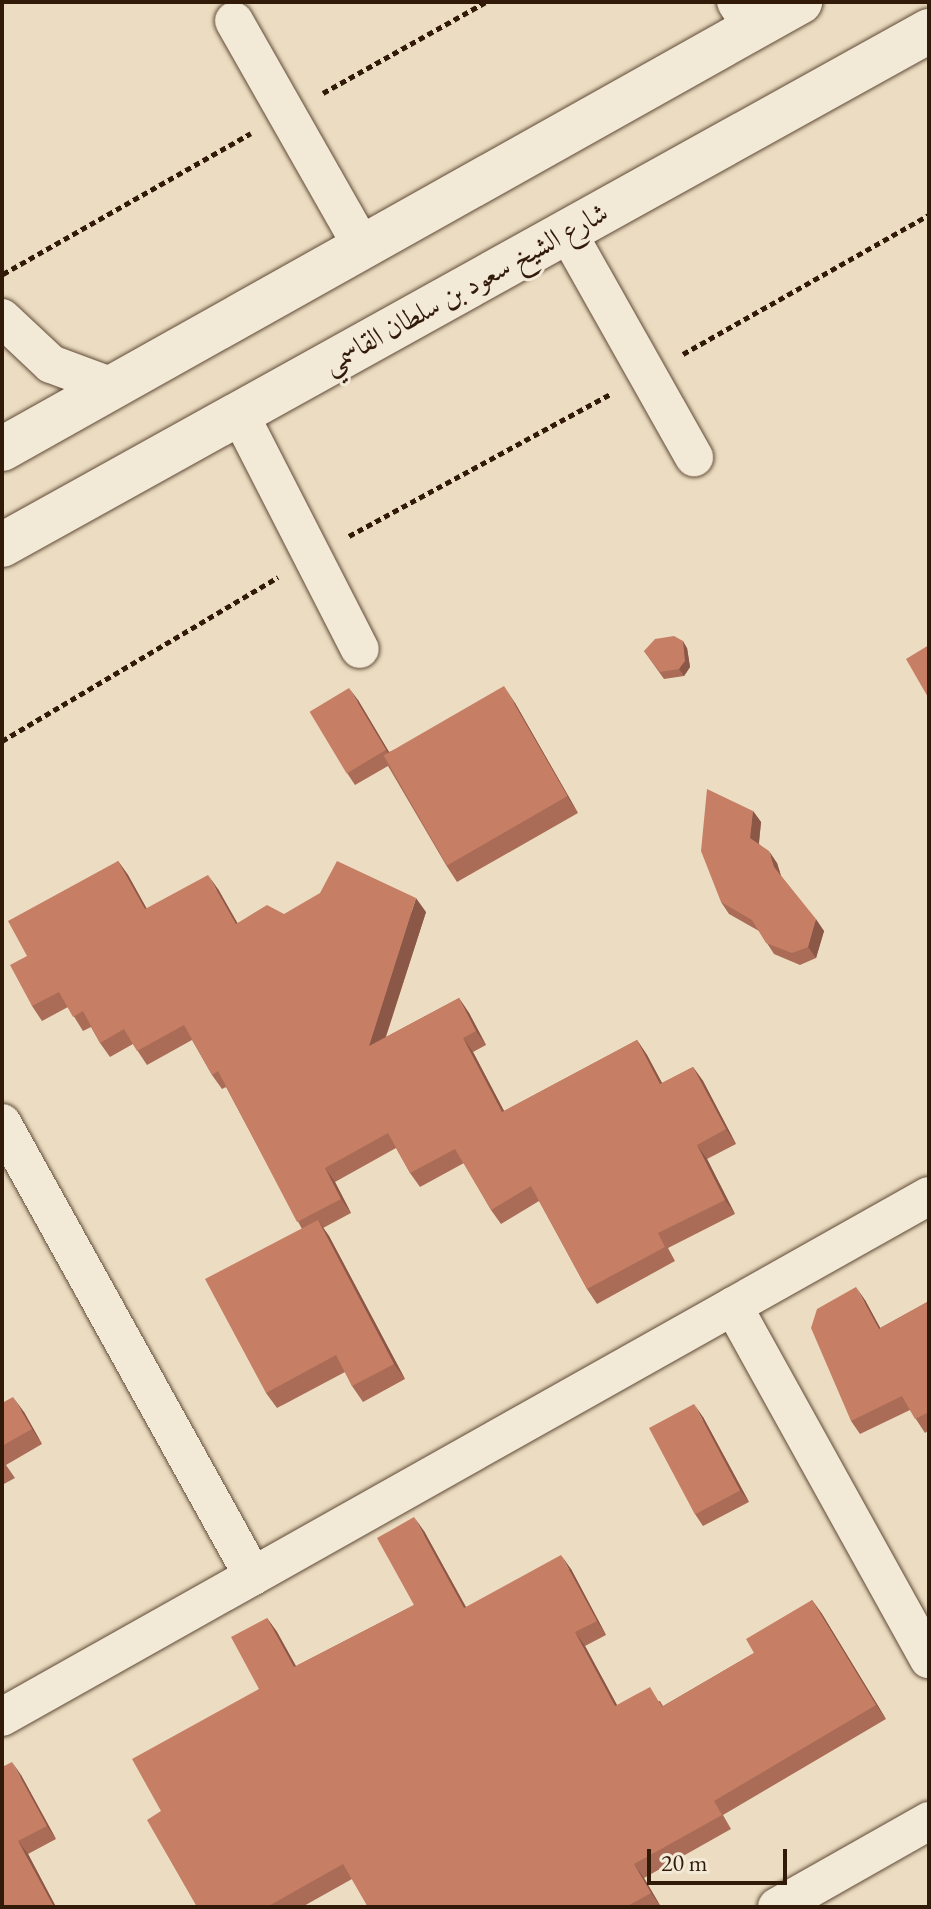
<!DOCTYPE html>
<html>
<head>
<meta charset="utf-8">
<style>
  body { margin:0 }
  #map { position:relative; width:931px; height:1909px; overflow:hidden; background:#ecddc2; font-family:"EB Garamond",Amiri,serif }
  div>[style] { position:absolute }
  .path>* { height:5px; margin-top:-2.5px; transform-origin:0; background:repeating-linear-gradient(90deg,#321a09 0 6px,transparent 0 10px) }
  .roads { filter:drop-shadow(0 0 2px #604b37) drop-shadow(0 0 2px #604b37) }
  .minor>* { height:38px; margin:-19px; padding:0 19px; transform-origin:19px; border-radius:19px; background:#f3e9d7 }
  .secondary>* { height:44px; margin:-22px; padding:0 22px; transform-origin:22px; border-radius:22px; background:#f3e9d7 }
  .wall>* { inset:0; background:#aa6c57 }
  .shaded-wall>* { inset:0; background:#8b5847 }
  .building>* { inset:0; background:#c67e65; transform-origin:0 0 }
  span { translate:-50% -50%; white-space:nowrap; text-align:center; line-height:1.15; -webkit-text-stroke:6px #f3e9d7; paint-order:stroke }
  .street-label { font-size:28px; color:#321a09 }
  .frame { position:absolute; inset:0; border:4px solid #321a09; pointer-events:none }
  .scale { position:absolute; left:647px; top:1849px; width:140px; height:36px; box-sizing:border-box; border:4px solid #321a09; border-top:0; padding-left:10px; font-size:24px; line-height:28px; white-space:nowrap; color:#321a09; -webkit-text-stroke:6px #f3e9d7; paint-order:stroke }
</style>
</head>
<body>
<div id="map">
  <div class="path">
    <div style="left:323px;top:93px;width:187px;rotate:-29.2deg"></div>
    <div style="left:3px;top:274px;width:285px;rotate:-29.6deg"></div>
    <div style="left:683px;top:354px;width:283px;rotate:-29.5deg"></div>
    <div style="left:349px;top:536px;width:298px;rotate:-28.5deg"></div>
    <div style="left:2px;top:741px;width:321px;rotate:-30.7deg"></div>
  </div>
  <div class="roads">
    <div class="minor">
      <div style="left:736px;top:2px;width:31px;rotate:57deg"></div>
      <div style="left:234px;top:21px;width:261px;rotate:60.4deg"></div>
      <div style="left:566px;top:230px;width:261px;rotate:60.6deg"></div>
      <div style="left:2px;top:318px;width:67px;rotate:43.2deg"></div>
      <div style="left:51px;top:364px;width:66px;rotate:20.4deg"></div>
      <div style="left:239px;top:413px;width:265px;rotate:62.9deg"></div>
      <div style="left:2px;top:1123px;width:518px;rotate:61.01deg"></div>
      <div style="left:733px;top:1306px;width:404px;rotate:61deg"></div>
      <div style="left:2px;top:1717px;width:1063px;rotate:-29.34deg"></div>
      <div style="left:777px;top:1907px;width:175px;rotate:-29.5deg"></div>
    </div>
    <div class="secondary">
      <div style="left:2px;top:449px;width:915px;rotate:-29.26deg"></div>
      <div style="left:2px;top:545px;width:1060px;rotate:-29.01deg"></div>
    </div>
  </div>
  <div class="wall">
    <div style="clip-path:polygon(687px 648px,690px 667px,684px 676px,664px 679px,644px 651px)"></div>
    <div style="clip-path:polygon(358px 700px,389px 752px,515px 703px,578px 813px,457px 882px,446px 865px,388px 766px,355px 785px,347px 773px)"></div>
    <div style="clip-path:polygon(753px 811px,761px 822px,759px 844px,777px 863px,781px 876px,824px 931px,816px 958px,800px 965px,774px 954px,759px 931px,729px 914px,721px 902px)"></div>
    <div style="clip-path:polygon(118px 861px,128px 875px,147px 909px,218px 889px,237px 923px,284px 914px,426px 912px,386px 1037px,459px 998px,469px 1013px,486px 1045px,473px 1052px,504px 1111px,637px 1040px,647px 1055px,662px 1083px,693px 1067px,703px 1081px,736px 1144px,707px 1159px,735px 1214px,668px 1248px,675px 1261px,597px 1304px,587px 1289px,539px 1201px,501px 1224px,491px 1210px,464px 1163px,420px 1187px,410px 1173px,396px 1148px,335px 1182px,351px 1213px,323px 1228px,329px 1236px,405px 1379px,363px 1402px,352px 1386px,345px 1372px,277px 1408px,266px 1393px,302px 1229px,226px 1087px,222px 1089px,212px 1075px,192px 1040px,147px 1065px,133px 1044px,110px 1057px,100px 1043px,91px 1027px,83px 1031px,68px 1007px,42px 1021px,32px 1006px,27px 956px)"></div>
    <div style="clip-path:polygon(865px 1300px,880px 1328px,929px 1301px,929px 1430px,925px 1433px,910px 1410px,860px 1434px,851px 1421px)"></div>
    <div style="clip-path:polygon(2px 1403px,24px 1412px,42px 1444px,6px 1465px,15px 1478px,2px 1485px)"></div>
    <div style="clip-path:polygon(703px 1417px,749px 1502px,703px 1526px,695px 1514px)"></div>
    <div style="clip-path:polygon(424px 1531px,466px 1607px,571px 1569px,606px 1635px,585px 1646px,617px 1705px,660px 1701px,663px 1706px,754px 1653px,812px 1600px,822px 1614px,886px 1719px,723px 1815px,731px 1829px,644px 1878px,661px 1907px,368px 1907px,352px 1879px,302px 1907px,197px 1907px,161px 1811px,259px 1689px,267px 1618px,277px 1632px,296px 1666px,414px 1605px)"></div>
    <div style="clip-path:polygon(21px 1775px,56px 1839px,28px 1854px,56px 1907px,2px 1907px)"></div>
  </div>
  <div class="shaded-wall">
    <div style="clip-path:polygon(683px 641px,687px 648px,690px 667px,684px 676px,679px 669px)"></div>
    <div style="clip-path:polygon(504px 686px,515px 703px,578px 813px,567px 796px)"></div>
    <div style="clip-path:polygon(349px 688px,358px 700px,395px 762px,386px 750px)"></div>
    <div style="clip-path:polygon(753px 811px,761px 822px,758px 850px,750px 838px)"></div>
    <div style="clip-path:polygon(769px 851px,777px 863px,782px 879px,774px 867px)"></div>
    <div style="clip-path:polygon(118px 861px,128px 875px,155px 924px,145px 909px)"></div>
    <div style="clip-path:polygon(208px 875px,218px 889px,246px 938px,236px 924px)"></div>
    <div style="clip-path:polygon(416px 898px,426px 912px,378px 1060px,369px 1046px)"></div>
    <div style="clip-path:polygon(816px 919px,824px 931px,816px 958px,808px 947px)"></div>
    <div style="clip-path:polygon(459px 998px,469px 1013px,486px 1045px,476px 1031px)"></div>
    <div style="clip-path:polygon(463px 1038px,473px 1052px,512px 1126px,502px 1112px)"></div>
    <div style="clip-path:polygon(637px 1040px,647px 1055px,670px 1098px,660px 1084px)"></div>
    <div style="clip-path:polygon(693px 1067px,703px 1081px,736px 1144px,726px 1129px)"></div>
    <div style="clip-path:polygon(697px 1145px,707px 1159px,735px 1214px,725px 1200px)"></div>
    <div style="clip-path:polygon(325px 1168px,335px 1182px,351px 1213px,341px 1199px)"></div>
    <div style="clip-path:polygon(318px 1220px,329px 1236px,405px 1379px,394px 1364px)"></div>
    <div style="clip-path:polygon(856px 1287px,865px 1300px,888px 1342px,879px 1329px)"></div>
    <div style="clip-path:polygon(13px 1397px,24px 1412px,42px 1444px,32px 1429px)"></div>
    <div style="clip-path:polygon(694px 1404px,703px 1417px,749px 1502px,740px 1490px)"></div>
    <div style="clip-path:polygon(414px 1517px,424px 1531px,474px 1622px,464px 1608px)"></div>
    <div style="clip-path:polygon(561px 1555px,571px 1569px,606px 1635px,597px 1621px)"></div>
    <div style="clip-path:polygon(812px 1600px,822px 1614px,886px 1719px,876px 1705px)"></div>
    <div style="clip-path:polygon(267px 1618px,277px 1632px,304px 1681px,294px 1667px)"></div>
    <div style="clip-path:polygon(575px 1632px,585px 1646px,625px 1720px,615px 1706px)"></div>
    <div style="clip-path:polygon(12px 1762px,21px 1775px,56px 1839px,47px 1826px)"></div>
    <div style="clip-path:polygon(18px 1841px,28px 1854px,56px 1907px,54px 1907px)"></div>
    <div style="clip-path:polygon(634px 1864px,644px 1878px,661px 1907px,651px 1893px)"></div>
  </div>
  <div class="building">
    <div style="clip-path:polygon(674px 636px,683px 641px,685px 661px,679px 669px,660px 672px,644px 651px,655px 639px)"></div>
    <div style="clip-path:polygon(929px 645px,929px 699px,906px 659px)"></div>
    <div style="left:504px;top:686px;width:127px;height:139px;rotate:60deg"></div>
    <div style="left:349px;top:688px;width:72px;height:46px;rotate:59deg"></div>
    <div style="clip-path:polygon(707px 789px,753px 811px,750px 838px,769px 851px,774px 867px,816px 919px,808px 947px,792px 953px,766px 943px,752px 920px,721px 902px,701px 851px)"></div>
    <div style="clip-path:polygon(118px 861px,145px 909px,208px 875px,236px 924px,267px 905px,284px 914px,320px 893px,337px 861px,416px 898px,369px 1046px,459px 998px,476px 1031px,463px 1038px,502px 1112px,637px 1040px,660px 1084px,693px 1067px,726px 1129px,697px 1145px,725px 1200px,658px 1233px,665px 1247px,587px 1289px,531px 1186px,491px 1210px,455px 1149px,410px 1173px,388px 1133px,325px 1168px,341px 1199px,297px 1222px,218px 1071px,212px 1075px,184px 1025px,137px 1051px,124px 1029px,100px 1043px,83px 1011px,73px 1017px,59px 992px,32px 1006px,10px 965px,27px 956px,8px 921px)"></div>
    <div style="clip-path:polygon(318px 1220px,394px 1364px,352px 1386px,336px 1355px,266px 1393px,205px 1279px)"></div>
    <div style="clip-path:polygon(856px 1287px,879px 1329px,929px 1301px,929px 1412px,915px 1419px,902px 1396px,851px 1421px,811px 1328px,817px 1309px)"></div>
    <div style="clip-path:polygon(13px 1397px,32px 1429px,2px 1446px,2px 1403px)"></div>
    <div style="left:694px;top:1404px;width:98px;height:51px;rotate:62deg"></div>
    <div style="clip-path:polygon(414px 1517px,464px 1608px,561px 1555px,597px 1621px,575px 1632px,615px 1706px,650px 1687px,662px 1707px,754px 1653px,746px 1639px,812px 1600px,876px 1705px,714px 1801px,722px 1815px,634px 1864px,651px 1893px,626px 1907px,368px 1907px,343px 1864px,267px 1907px,197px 1907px,147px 1820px,161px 1811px,132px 1759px,259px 1689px,231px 1637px,267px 1618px,294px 1667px,414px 1605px,377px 1538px)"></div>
    <div style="clip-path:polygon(12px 1762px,47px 1826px,18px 1841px,54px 1907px,2px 1907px,2px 1767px)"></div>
  </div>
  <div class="street-label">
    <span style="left:465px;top:287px;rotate:-29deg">شارع الشيخ سعود بن سلطان القاسمي</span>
  </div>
  <div class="frame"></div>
  <div class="scale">20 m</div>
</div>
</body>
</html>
